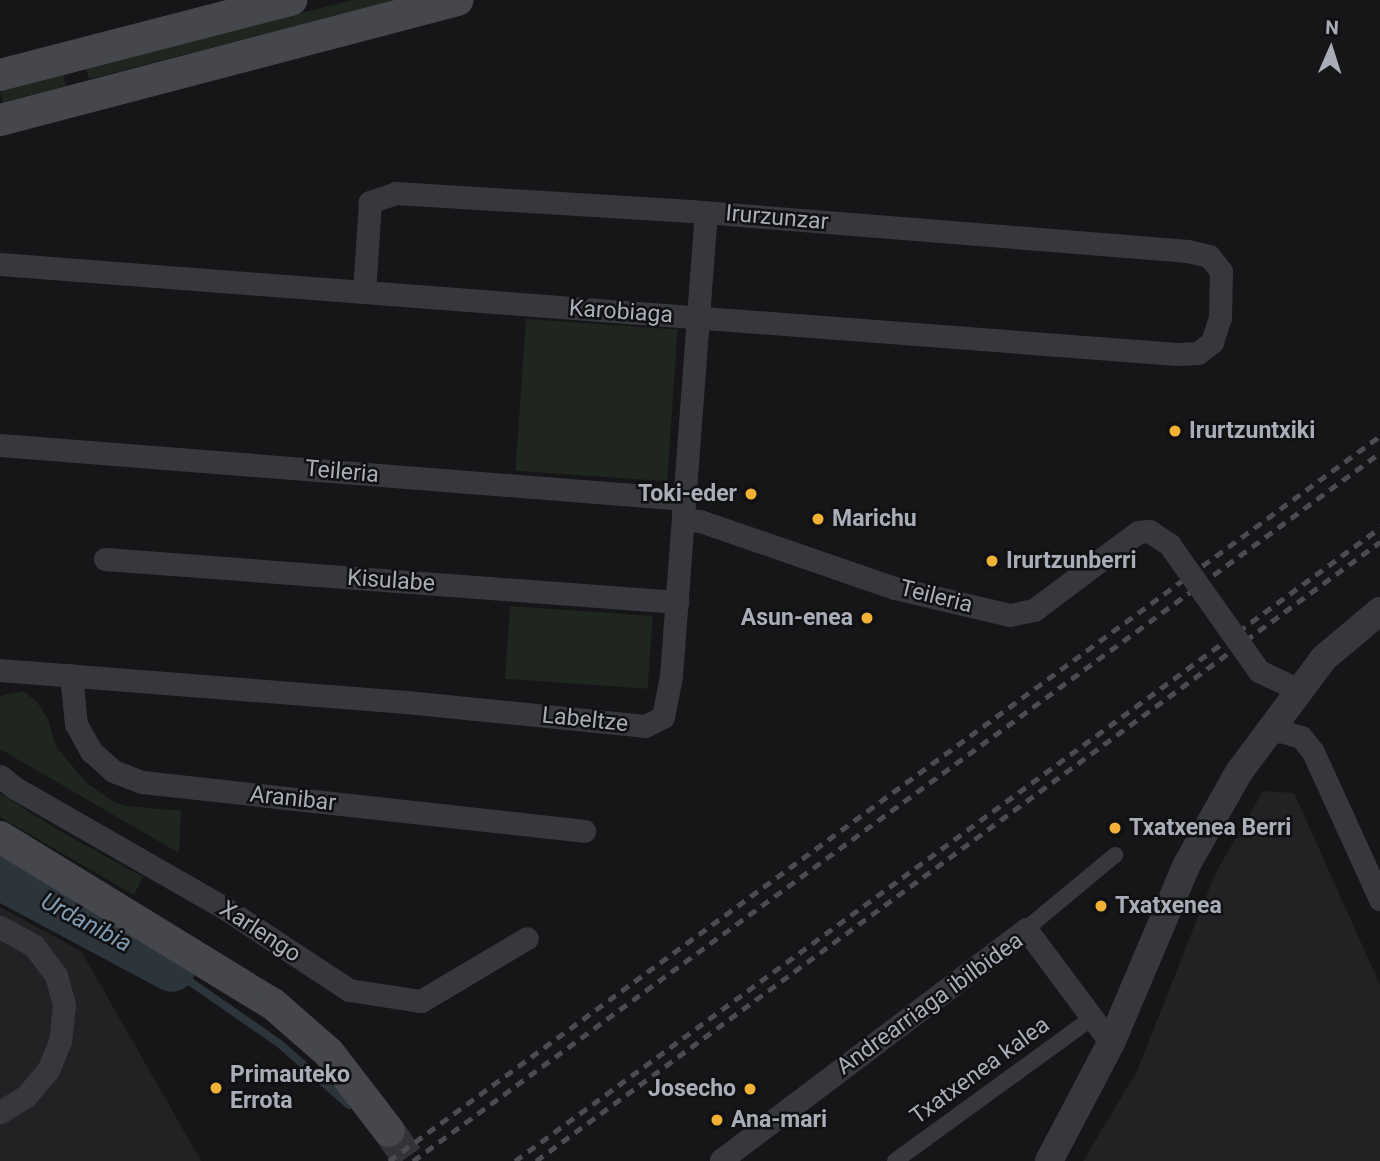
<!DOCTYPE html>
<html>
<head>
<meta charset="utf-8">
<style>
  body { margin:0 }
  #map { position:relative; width:1380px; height:1161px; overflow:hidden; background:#161618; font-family:Roboto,sans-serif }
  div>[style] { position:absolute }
  .built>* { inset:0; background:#222225 }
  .green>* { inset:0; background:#1e261f; transform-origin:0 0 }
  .stream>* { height:8px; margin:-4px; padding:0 4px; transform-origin:4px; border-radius:4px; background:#2c353c }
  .river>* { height:46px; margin:-23px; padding:0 23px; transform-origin:23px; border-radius:23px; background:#2c353c }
  .secondary-tunnel>* { height:32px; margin-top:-16px; transform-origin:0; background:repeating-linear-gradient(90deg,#333438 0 32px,transparent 0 48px) }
  .pedestrian>* { height:16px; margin:-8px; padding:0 8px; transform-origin:8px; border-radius:8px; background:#37383d }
  .minor>* { height:23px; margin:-11.5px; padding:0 11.5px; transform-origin:11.5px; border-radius:11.5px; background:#37383d }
  .tertiary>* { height:28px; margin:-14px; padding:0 14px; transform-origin:14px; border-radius:14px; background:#37383d }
  .secondary>* { height:32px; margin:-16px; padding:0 16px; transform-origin:16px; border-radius:16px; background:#45474d }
  .rail>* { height:5px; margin-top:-2.5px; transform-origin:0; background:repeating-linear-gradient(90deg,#4a4c52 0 9px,transparent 0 16px) }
  .minor-bridge>* { height:23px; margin:-11.5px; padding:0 11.5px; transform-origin:11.5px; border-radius:11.5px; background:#37383d }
  .dots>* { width:19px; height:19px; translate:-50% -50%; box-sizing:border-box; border:4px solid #111113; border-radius:50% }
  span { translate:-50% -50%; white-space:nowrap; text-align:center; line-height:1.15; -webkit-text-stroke:5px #111113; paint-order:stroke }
  .street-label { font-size:23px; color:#a8adb8 }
  .poi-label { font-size:23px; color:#a8adb8; font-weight:700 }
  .left { translate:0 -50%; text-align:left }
  .right { translate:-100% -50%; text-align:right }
  .water-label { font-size:24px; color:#7f9bb3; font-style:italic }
  .north { position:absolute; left:1296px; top:14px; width:70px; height:70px; -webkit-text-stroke:5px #111113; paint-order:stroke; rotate:3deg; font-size:19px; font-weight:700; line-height:28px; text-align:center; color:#a8adb8 }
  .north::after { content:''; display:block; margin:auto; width:24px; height:32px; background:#a8adb8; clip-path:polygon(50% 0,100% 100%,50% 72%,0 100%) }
</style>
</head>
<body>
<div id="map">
  <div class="built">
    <div style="clip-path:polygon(1263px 791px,1294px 793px,1380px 985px,1380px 1161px,1083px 1161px,1137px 1071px,1215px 874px)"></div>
    <div style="clip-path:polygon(0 907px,81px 951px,201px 1161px,0 1161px)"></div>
  </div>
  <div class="green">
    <div style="clip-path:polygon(352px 0,396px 0,89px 79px,86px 68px)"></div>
    <div style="left:63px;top:75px;width:11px;height:65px;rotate:75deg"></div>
    <div style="left:526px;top:319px;width:152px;height:152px;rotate:4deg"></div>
    <div style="left:510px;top:606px;width:143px;height:73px;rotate:4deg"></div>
    <div style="clip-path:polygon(23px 691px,37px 702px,48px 719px,56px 747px,88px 784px,114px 802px,126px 806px,181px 811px,179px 853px,0 749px,0 696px)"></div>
    <div style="clip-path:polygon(0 793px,58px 830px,143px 877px,134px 895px,0 817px)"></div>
  </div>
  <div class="stream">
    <div style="left:172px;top:969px;width:131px;rotate:34.8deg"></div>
    <div style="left:280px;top:1044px;width:92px;rotate:41.5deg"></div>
  </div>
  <div class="river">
    <div style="left:0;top:877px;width:195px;rotate:28.1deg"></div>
  </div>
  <div class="secondary-tunnel">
    <div style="left:389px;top:1131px;width:37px;rotate:55deg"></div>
  </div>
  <div class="pedestrian">
    <div style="left:1026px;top:929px;width:116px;rotate:-39.7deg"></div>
    <div style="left:895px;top:1161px;width:243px;rotate:-36deg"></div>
  </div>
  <div class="minor">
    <div style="left:0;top:264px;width:365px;rotate:4.4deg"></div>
    <div style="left:364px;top:292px;width:815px;rotate:4.36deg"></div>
    <div style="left:1177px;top:354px;width:21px;rotate:-3deg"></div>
    <div style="left:1198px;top:353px;width:18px;rotate:-38deg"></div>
    <div style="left:1212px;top:342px;width:25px;rotate:-72deg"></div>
    <div style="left:1220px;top:318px;width:47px;rotate:-88.8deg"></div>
    <div style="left:1221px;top:271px;width:19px;rotate:-129deg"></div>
    <div style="left:1209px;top:256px;width:22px;rotate:-167deg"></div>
    <div style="left:1188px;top:251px;width:500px;rotate:-175.4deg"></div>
    <div style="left:690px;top:211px;width:295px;rotate:-176.5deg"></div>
    <div style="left:396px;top:193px;width:28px;rotate:161deg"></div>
    <div style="left:370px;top:202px;width:90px;rotate:93.8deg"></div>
    <div style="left:0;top:445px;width:686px;rotate:4.51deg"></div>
    <div style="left:683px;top:519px;width:17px;rotate:7deg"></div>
    <div style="left:700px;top:521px;width:206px;rotate:19deg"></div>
    <div style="left:895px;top:588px;width:118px;rotate:13.2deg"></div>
    <div style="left:1010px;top:615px;width:25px;rotate:-12deg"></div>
    <div style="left:1034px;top:610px;width:130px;rotate:-36.9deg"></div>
    <div style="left:1138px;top:532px;width:11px;rotate:-5deg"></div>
    <div style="left:1149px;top:531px;width:24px;rotate:33deg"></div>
    <div style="left:105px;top:559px;width:574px;rotate:4.3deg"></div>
    <div style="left:0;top:670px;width:407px;rotate:4.5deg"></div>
    <div style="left:406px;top:702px;width:240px;rotate:5.7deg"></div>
    <div style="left:645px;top:726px;width:20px;rotate:-27deg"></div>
    <div style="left:663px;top:717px;width:42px;rotate:-79deg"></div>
    <div style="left:671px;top:676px;width:465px;rotate:-85.7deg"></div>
    <div style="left:1259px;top:671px;width:44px;rotate:25.4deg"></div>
    <div style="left:71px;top:675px;width:49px;rotate:84.2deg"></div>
    <div style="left:76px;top:724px;width:31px;rotate:61deg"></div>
    <div style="left:91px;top:751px;width:30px;rotate:42deg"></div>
    <div style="left:113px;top:771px;width:31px;rotate:21deg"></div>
    <div style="left:142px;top:782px;width:445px;rotate:6.3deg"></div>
    <div style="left:1267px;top:733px;width:14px;rotate:-8deg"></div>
    <div style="left:1281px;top:731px;width:21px;rotate:17deg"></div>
    <div style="left:1301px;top:737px;width:19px;rotate:51deg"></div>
    <div style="left:1313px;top:752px;width:162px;rotate:65.5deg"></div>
    <div style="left:0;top:776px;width:19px;rotate:39deg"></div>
    <div style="left:15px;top:788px;width:243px;rotate:29.8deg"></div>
    <div style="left:226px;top:909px;width:147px;rotate:33.4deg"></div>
    <div style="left:349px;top:990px;width:73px;rotate:8.7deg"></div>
    <div style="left:421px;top:1001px;width:123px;rotate:-30.7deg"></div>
    <div style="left:0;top:927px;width:39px;rotate:29deg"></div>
    <div style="left:34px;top:946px;width:36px;rotate:53deg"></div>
    <div style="left:56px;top:975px;width:31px;rotate:75deg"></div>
    <div style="left:64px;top:1005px;width:36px;rotate:96deg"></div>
    <div style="left:60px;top:1041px;width:31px;rotate:112deg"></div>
    <div style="left:48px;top:1070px;width:34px;rotate:130deg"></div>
    <div style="left:26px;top:1096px;width:31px;rotate:148deg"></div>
    <div style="left:721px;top:1160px;width:383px;rotate:-37.1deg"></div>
    <div style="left:1026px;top:929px;width:142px;rotate:53.3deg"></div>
  </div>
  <div class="tertiary">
    <div style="left:1049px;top:1161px;width:133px;rotate:-62.3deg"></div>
    <div style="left:1111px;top:1043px;width:192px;rotate:-67deg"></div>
    <div style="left:1186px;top:866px;width:108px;rotate:-60.6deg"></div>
    <div style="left:1239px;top:772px;width:142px;rotate:-53.3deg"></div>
    <div style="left:1324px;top:658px;width:73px;rotate:-40deg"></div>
  </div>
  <div class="secondary">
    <div style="left:0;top:75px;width:301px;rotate:-14.5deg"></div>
    <div style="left:0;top:120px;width:473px;rotate:-14.7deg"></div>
    <div style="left:0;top:837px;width:320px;rotate:31.5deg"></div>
    <div style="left:273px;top:1004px;width:74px;rotate:41.2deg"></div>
    <div style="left:329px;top:1053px;width:98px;rotate:52.4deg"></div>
  </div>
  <div class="rail">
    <div style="left:389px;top:1161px;width:1228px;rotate:-36.19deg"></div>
    <div style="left:413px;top:1161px;width:1198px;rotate:-36.21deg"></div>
    <div style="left:515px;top:1161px;width:1072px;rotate:-36.2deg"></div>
    <div style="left:536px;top:1161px;width:1047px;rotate:-36.26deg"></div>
  </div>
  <div class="minor-bridge">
    <div style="left:1169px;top:544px;width:156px;rotate:54.7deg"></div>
  </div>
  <div class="dots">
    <div style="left:1175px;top:431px;background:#f2b134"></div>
    <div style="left:751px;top:494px;background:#f2b134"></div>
    <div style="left:818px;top:519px;background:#f2b134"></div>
    <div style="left:992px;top:561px;background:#f2b134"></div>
    <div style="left:867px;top:618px;background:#f2b134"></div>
    <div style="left:1115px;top:828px;background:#f2b134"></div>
    <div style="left:1101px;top:906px;background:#f2b134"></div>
    <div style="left:216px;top:1088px;background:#f2b134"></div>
    <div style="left:750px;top:1089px;background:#f2b134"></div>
    <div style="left:717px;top:1120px;background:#f2b134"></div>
  </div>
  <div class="street-label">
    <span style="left:777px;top:218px;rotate:5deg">Irurzunzar</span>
    <span style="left:621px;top:312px;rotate:4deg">Karobiaga</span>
    <span style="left:342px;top:472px;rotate:5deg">Teileria</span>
    <span style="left:391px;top:581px;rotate:4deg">Kisulabe</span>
    <span style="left:936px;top:597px;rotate:14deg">Teileria</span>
    <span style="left:585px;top:720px;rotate:6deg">Labeltze</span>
    <span style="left:293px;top:799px;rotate:6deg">Aranibar</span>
    <span style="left:260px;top:932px;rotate:33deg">Xarlengo</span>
    <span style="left:930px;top:1004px;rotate:-36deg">Andrearriaga ibilbidea</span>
    <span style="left:980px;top:1071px;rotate:-36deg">Txatxenea kalea</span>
  </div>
  <div class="poi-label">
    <span class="left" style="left:1189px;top:431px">Irurtzuntxiki</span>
    <span class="right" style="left:737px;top:494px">Toki-eder</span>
    <span class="left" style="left:832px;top:519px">Marichu</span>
    <span class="left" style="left:1006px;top:561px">Irurtzunberri</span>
    <span class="right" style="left:853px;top:618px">Asun-enea</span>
    <span class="left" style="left:1129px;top:828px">Txatxenea Berri</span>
    <span class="left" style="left:1115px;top:906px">Txatxenea</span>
    <span class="left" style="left:230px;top:1088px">Primauteko<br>Errota</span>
    <span class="right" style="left:736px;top:1089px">Josecho</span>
    <span class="left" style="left:731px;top:1120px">Ana-mari</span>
  </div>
  <div class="water-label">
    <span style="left:86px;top:923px;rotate:28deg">Urdanibia</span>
  </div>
  <div class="north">N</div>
</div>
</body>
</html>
